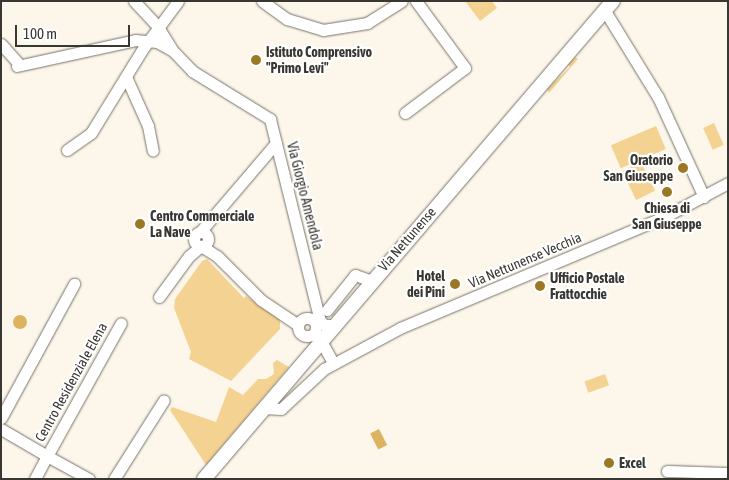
<!DOCTYPE html>
<html>
<head>
<meta charset="utf-8">
<style>
  body { margin:0 }
  #map { position:relative; width:729px; height:480px; overflow:hidden; background:#fdf7eb; font-family:"Asap Condensed",sans-serif }
  div>[style] { position:absolute }
  .green>* { inset:0; background:#f4d291; transform-origin:0 0 }
  .water>* { inset:0; background:#ddb35f; transform-origin:0 0 }
  .round { border-radius:50% }
  .roads { filter:drop-shadow(0 0 1px #787268) drop-shadow(0 0 1px #787268) }
  .minor>* { height:11px; margin:-5.5px; padding:0 5.5px; transform-origin:5.5px; border-radius:5.5px; background:#fff }
  .minor>.ring { margin:-5.5px; padding:0; box-sizing:content-box; background:none; border:11px solid #fff; border-radius:50% }
  .major>* { height:14px; margin:-7px; padding:0 7px; transform-origin:7px; border-radius:7px; background:#fff }
  .dots>* { width:14px; height:14px; translate:-50% -50%; box-sizing:border-box; border:2px solid #fff; border-radius:50% }
  span { translate:-50% -50%; white-space:nowrap; text-align:center; line-height:1.15; -webkit-text-stroke:4.5px #fff; paint-order:stroke }
  .poi-label { font-size:14px; color:#393732; font-weight:700 }
  .left { translate:0 -50%; text-align:left }
  .right { translate:-100% -50%; text-align:right }
  .street-label { font-size:14px; color:#393732 }
  .frame { position:absolute; inset:0; border:2px solid #393732; pointer-events:none }
  .scale { position:absolute; left:15px; top:25px; width:115px; height:22px; box-sizing:border-box; border:2px solid #393732; border-top:0; padding-left:6px; font-size:15px; line-height:18px; white-space:nowrap; color:#393732; -webkit-text-stroke:4px #fff; paint-order:stroke }
</style>
</head>
<body>
<div id="map">
  <div class="green">
    <div style="clip-path:polygon(465px 1px,492px 1px,497px 8px,480px 21px)"></div>
    <div style="clip-path:polygon(575px 57px,578px 59px,549px 93px,547px 89px,570px 67px,568px 64px)"></div>
    <div style="left:714px;top:123px;width:24px;height:12px;rotate:66deg"></div>
    <div style="left:656px;top:126px;width:25px;height:49px;rotate:67deg"></div>
    <div style="left:641px;top:162px;width:32px;height:21px;rotate:64deg"></div>
    <div style="clip-path:polygon(207px 259px,244px 298px,246px 296px,280px 320px,280px 329px,231px 381px,189px 359px,191px 352px,174px 308px,175px 299px,202px 261px)"></div>
    <div style="clip-path:polygon(277px 360px,289px 367px,206px 465px,170px 410px,172px 407px,216px 422px,229px 387px,243px 395px,258px 379px,266px 379px,274px 374px,273px 363px)"></div>
    <div style="left:605px;top:374px;width:12px;height:22px;rotate:70deg"></div>
  </div>
  <div class="water">
    <div class="round" style="left:13px;top:315px;width:14px;height:14px"></div>
    <div style="left:379px;top:429px;width:18px;height:10px;rotate:63deg"></div>
  </div>
  <div class="roads">
    <div class="minor">
      <div style="left:134px;top:1px;width:35px;rotate:47deg"></div>
      <div style="left:158px;top:27px;width:26px;rotate:58deg"></div>
      <div style="left:262px;top:1px;width:31px;rotate:36deg"></div>
      <div style="left:287px;top:19px;width:38px;rotate:17deg"></div>
      <div style="left:323px;top:30px;width:45px;rotate:-9deg"></div>
      <div style="left:367px;top:23px;width:41px;rotate:-32.2deg"></div>
      <div style="left:605px;top:11px;width:101px;rotate:58.4deg"></div>
      <div style="left:658px;top:97px;width:110px;rotate:65.3deg"></div>
      <div style="left:1px;top:44px;width:28px;rotate:48deg"></div>
      <div style="left:17px;top:66px;width:121px;rotate:-12.4deg"></div>
      <div style="left:135px;top:40px;width:22px;rotate:5deg"></div>
      <div style="left:157px;top:42px;width:18px;rotate:29deg"></div>
      <div style="left:173px;top:51px;width:28px;rotate:46deg"></div>
      <div style="left:192px;top:71px;width:92px;rotate:31.6deg"></div>
      <div style="left:270px;top:119px;width:208px;rotate:76.1deg"></div>
      <div style="left:320px;top:321px;width:6px;rotate:39deg"></div>
      <div style="left:325px;top:325px;width:10px"></div>
      <div style="left:127px;top:79px;width:51px;rotate:65.9deg"></div>
      <div style="left:148px;top:126px;width:25px;rotate:79deg"></div>
      <div style="left:405px;top:113px;width:75px;rotate:-36.9deg"></div>
      <div style="left:465px;top:68px;width:83px;rotate:-126.2deg"></div>
      <div style="left:67px;top:150px;width:29px;rotate:-35deg"></div>
      <div style="left:91px;top:133px;width:101px;rotate:-58.4deg"></div>
      <div style="left:144px;top:47px;width:57px;rotate:-53.5deg"></div>
      <div style="left:200px;top:232px;width:117px;rotate:-49.5deg"></div>
      <div class="ring" style="left:194px;top:232px;width:3px;height:3px"></div>
      <div style="left:159px;top:297px;width:51px;rotate:-53.8deg"></div>
      <div style="left:189px;top:256px;width:16px;rotate:-40deg"></div>
      <div style="left:201px;top:246px;width:19px;rotate:32deg"></div>
      <div style="left:217px;top:256px;width:62px;rotate:45deg"></div>
      <div style="left:261px;top:300px;width:45px;rotate:34deg"></div>
      <div style="left:327px;top:310px;width:45px;rotate:-51.3deg"></div>
      <div style="left:355px;top:275px;width:18px;rotate:19deg"></div>
      <div class="ring" style="left:298px;top:318px;width:7px;height:7px"></div>
      <div style="left:321px;top:341px;width:26px;rotate:61deg"></div>
      <div style="left:263px;top:408px;width:18px;rotate:3deg"></div>
      <div style="left:281px;top:409px;width:59px;rotate:-42.9deg"></div>
      <div style="left:324px;top:369px;width:86px;rotate:-28.3deg"></div>
      <div style="left:400px;top:328px;width:286px;rotate:-22.8deg"></div>
      <div style="left:664px;top:217px;width:72px;rotate:-28deg"></div>
      <div style="left:1px;top:418px;width:153px;rotate:-61.4deg"></div>
      <div style="left:1px;top:429px;width:53px;rotate:30.4deg"></div>
      <div style="left:47px;top:456px;width:26px;rotate:118deg"></div>
      <div style="left:667px;top:471px;width:61px;rotate:1.9deg"></div>
      <div style="left:89px;top:479px;width:48px;rotate:-151.3deg"></div>
      <div style="left:47px;top:456px;width:152px;rotate:-60.9deg"></div>
      <div style="left:114px;top:479px;width:93px;rotate:-57.7deg"></div>
    </div>
    <div class="major">
      <div style="left:204px;top:479px;width:629px;rotate:-49.45deg"></div>
    </div>
  </div>
  <div class="dots">
    <div style="left:256px;top:60px;background:#9d7824"></div>
    <div style="left:683px;top:168px;background:#9d7824"></div>
    <div style="left:667px;top:192px;background:#9d7824"></div>
    <div style="left:140px;top:224px;background:#9d7824"></div>
    <div style="left:455px;top:284px;background:#9d7824"></div>
    <div style="left:540px;top:286px;background:#9d7824"></div>
    <div style="left:609px;top:463px;background:#9d7824"></div>
  </div>
  <div class="poi-label">
    <span class="left" style="left:266px;top:60px">Istituto Comprensivo<br>"Primo Levi"</span>
    <span class="right" style="left:673px;top:168px">Oratorio<br>San Giuseppe</span>
    <span style="left:667px;top:216px">Chiesa di<br>San Giuseppe</span>
    <span class="left" style="left:150px;top:224px">Centro Commerciale<br>La Nave</span>
    <span class="right" style="left:445px;top:284px">Hotel<br>dei Pini</span>
    <span class="left" style="left:550px;top:286px">Ufficio Postale<br>Frattocchie</span>
    <span class="left" style="left:619px;top:463px">Excel</span>
  </div>
  <div class="street-label">
    <span style="left:305px;top:196px;rotate:76deg">Via Giorgio Amendola</span>
    <span style="left:407px;top:239px;rotate:-49deg">Via Nettunense</span>
    <span style="left:525px;top:260px;rotate:-23deg">Via Nettunense Vecchia</span>
    <span style="left:71px;top:382px;rotate:-61deg">Centro Residenziale Elena</span>
  </div>
  <div class="frame"></div>
  <div class="scale">100 m</div>
</div>
</body>
</html>
